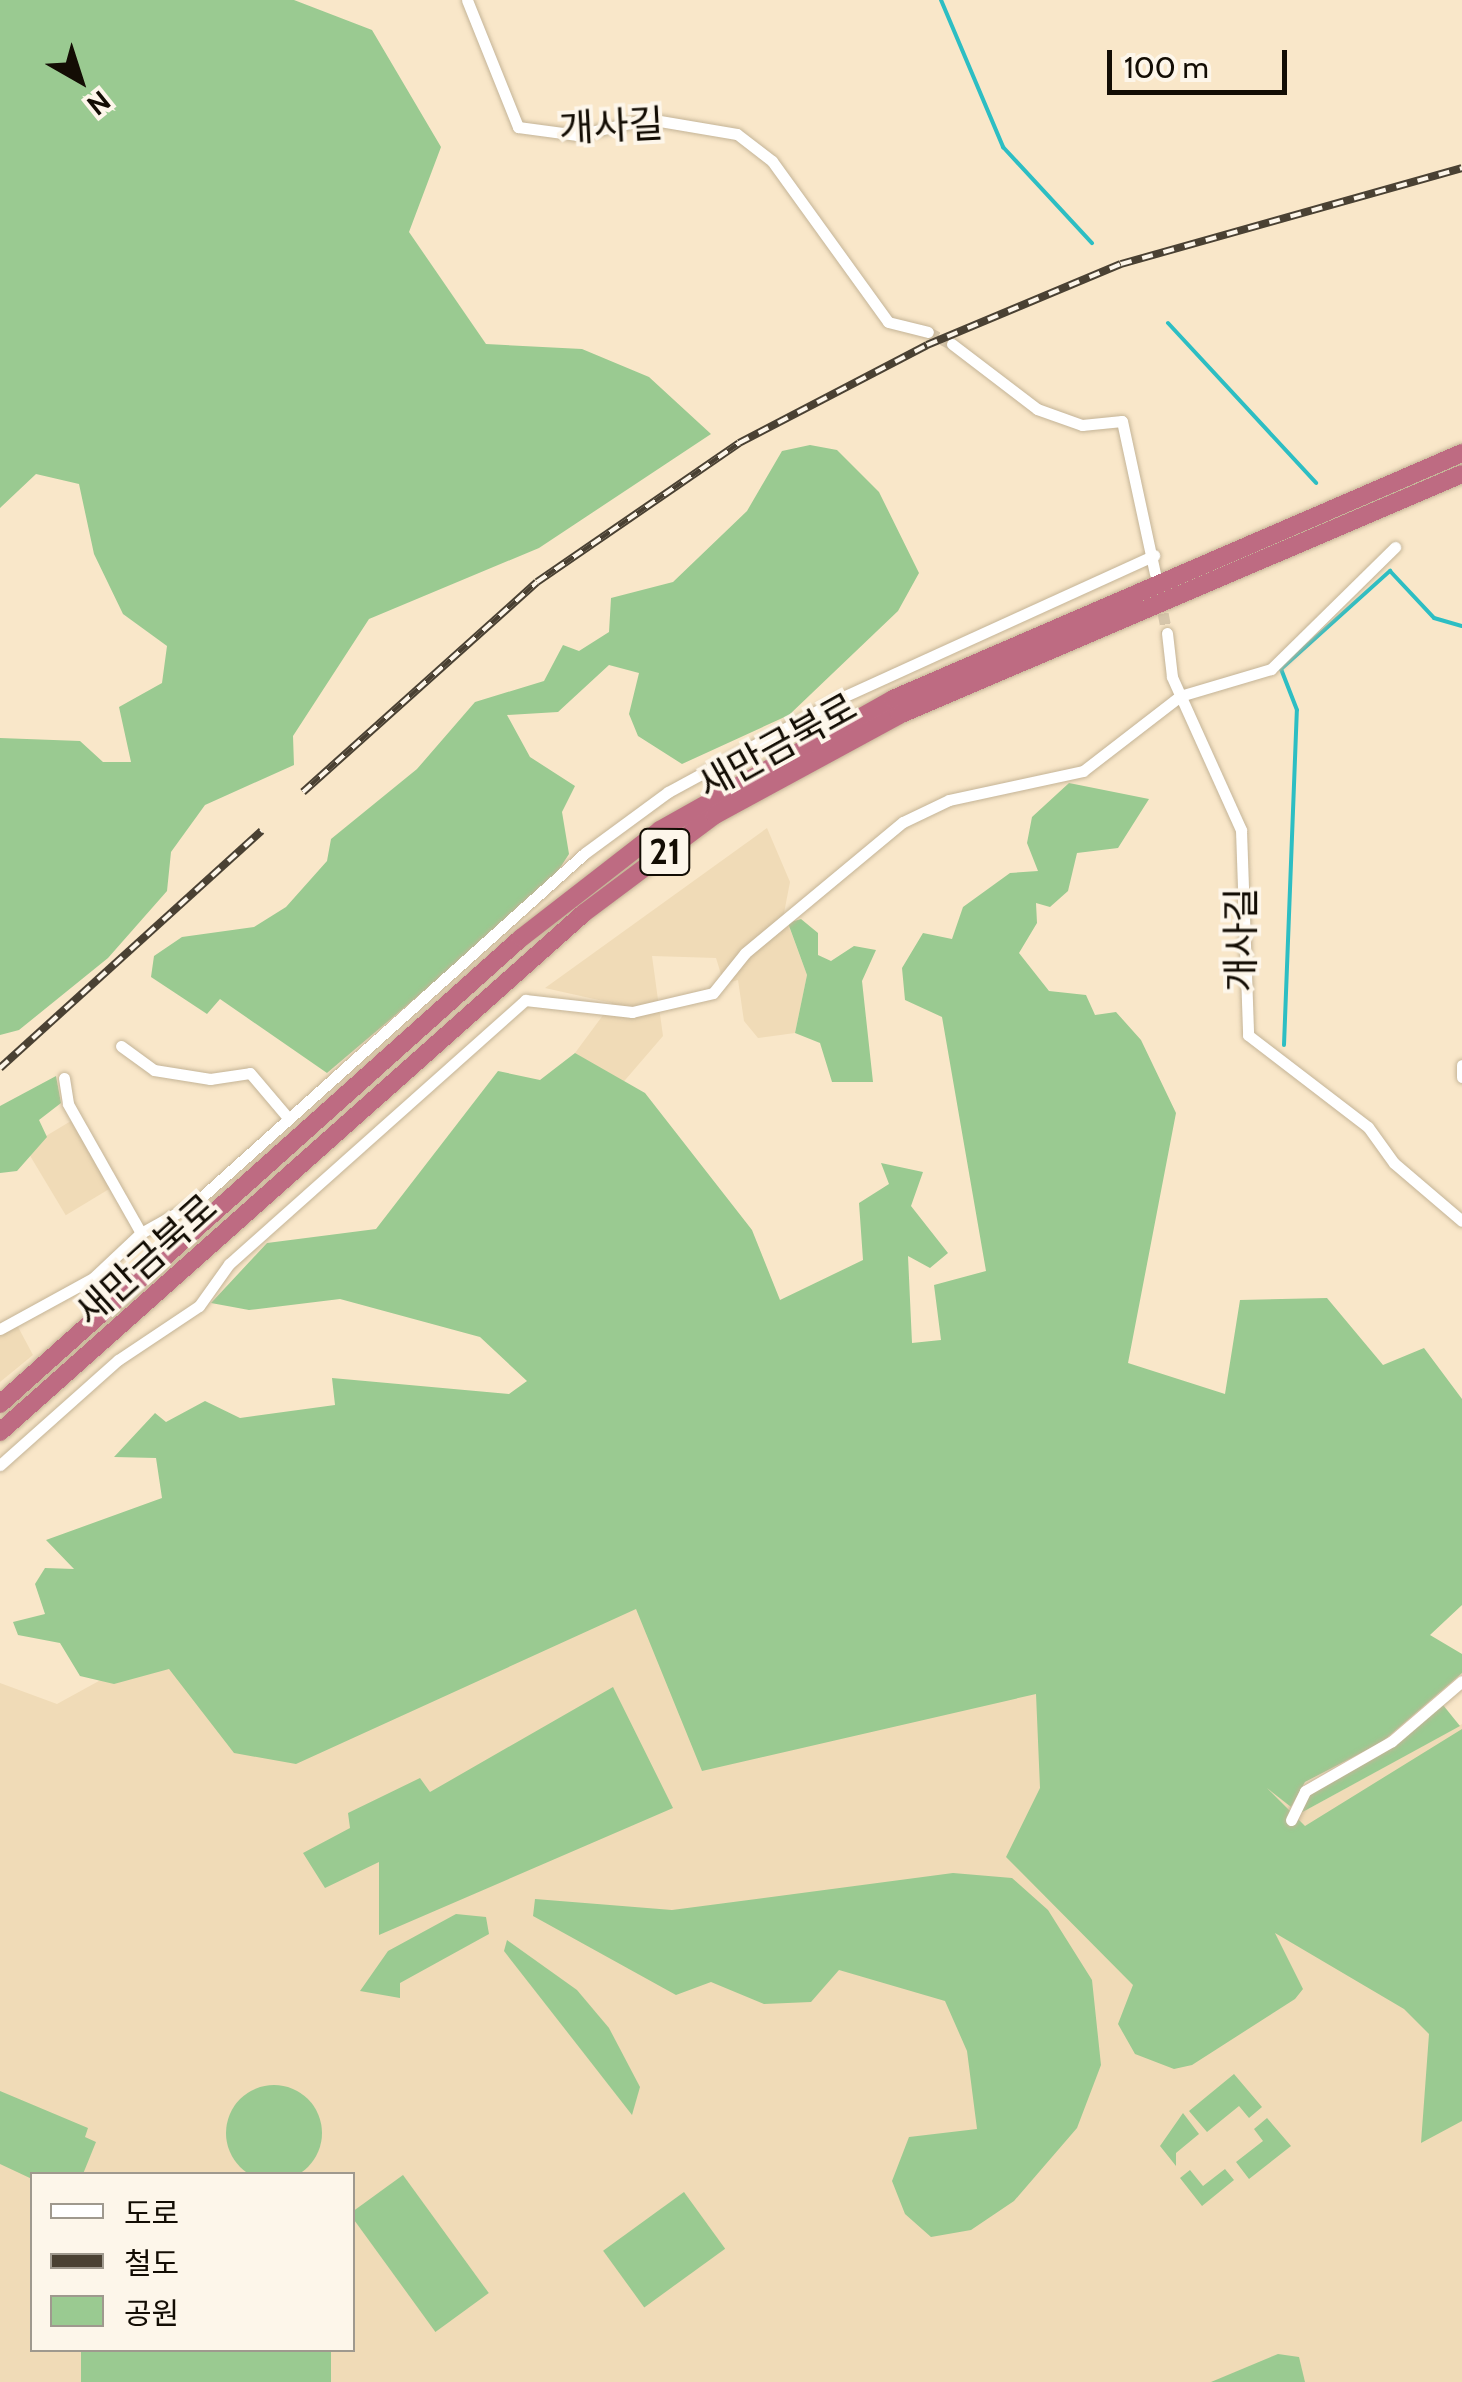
<!DOCTYPE html>
<html>
<head>
<meta charset="utf-8">
<style>
  body { margin:0 }
  #map { position:relative; width:1462px; height:2382px; overflow:hidden; background:#f9e7c9; font-family:Cabin,"Noto Sans KR",sans-serif }
  div>[style] { position:absolute }
  .built>* { inset:0; background:#f0dbb7; transform-origin:0 0 }
  .green>* { inset:0; background:#9aca91; transform-origin:0 0 }
  .round { border-radius:50% }
  .stream>* { height:4px; margin:-2px; padding:0 2px; transform-origin:2px; border-radius:2px; background:#2dbec3 }
  .minor-tunnel>* { height:11px; margin-top:-5.5px; transform-origin:0; background:repeating-linear-gradient(90deg,#d6c6ab 0 11px,transparent 0 16.5px) }
  .roads { filter:drop-shadow(0 0 2px #c4b497) drop-shadow(0 0 2px #c4b497) }
  .minor>* { height:11px; margin:-5.5px; padding:0 5.5px; transform-origin:5.5px; border-radius:5.5px; background:#fff }
  .highway>* { height:18px; margin:-9px; padding:0 9px; transform-origin:9px; border-radius:9px; background:#be6b82 }
  .rail>* { height:8px; margin-top:-4px; transform-origin:0; background:repeating-linear-gradient(90deg,#fdf6ea 0 11px,#4a4133 0 22px); box-sizing:border-box; border-block:2px solid #4a4133 }
  span { translate:-50% -50%; white-space:nowrap; text-align:center; line-height:1.15; -webkit-text-stroke:8px #fdf6ea; paint-order:stroke }
  .shield-label span { padding:2px 8px; background:#fdf6ea; border:2px solid; border-radius:8px; -webkit-text-stroke-width:0 }
  .shield-label { font-size:35px; color:#130d04; font-weight:700 }
  .street-label { font-size:38px; color:#130d04 }
  .legend { position:absolute; left:30px; top:2172px; width:325px; height:180px; box-sizing:border-box; background:#fdf6ea; border:2px solid #9f998e; margin:0; padding:12px 18px; list-style:none; font-size:30px; color:#130d04 }
  .legend li { display:flex; align-items:center; gap:20px; height:50px }
  .legend b { width:50px; border:2px solid #9f998e }
  .north { position:absolute; left:30px; top:30px; width:100px; height:100px; -webkit-text-stroke:8px #fdf6ea; paint-order:stroke; rotate:141deg; font-size:28px; font-weight:700; line-height:40px; text-align:center; color:#130d04 }
  .north::after { content:''; display:block; margin:auto; width:35px; height:45px; background:#130d04; clip-path:polygon(50% 0,100% 100%,50% 72%,0 100%) }
  .scale { position:absolute; left:1107px; top:50px; width:180px; height:45px; box-sizing:border-box; border:5px solid #130d04; border-top:0; padding-left:12px; font-size:30px; line-height:35px; white-space:nowrap; color:#130d04; -webkit-text-stroke:8px #fdf6ea; paint-order:stroke }
</style>
</head>
<body>
<div id="map">
  <div class="built">
    <div style="clip-path:polygon(767px 828px,790px 882px,784px 913px,807px 975px,795px 1033px,758px 1038px,744px 1021px,738px 980px,724px 984px,716px 958px,652px 956px,663px 1036px,620px 1086px,575px 1053px,612px 1003px,545px 988px)"></div>
    <div style="left:71px;top:1121px;width:78px;height:53px;rotate:59deg"></div>
    <div style="clip-path:polygon(17px 1325px,33px 1355px,0 1382px,0 1333px)"></div>
    <div style="clip-path:polygon(evenodd,719px 1513px,1256px 1777px,1299px 1814px,1462px 1724px,1462px 2382px,0 2382px,0 1683px,57px 1704px,177px 1638px,719px 1513px,32px 2174px,352px 2174px,352px 2350px,32px 2350px,32px 2174px)"></div>
  </div>
  <div class="green">
    <div style="clip-path:polygon(0 0,294px 0,372px 30px,441px 147px,409px 232px,486px 344px,582px 349px,649px 377px,711px 434px,539px 548px,369px 619px,293px 736px,294px 765px,205px 805px,171px 852px,167px 891px,108px 958px,19px 1030px,0 1035px,0 738px,80px 741px,103px 762px,131px 762px,119px 707px,162px 683px,167px 646px,123px 614px,94px 554px,79px 484px,36px 474px,0 508px)"></div>
    <div style="clip-path:polygon(810px 445px,837px 450px,879px 492px,919px 573px,898px 611px,789px 715px,682px 764px,638px 736px,629px 714px,639px 673px,609px 665px,558px 712px,507px 715px,530px 757px,575px 786px,562px 812px,569px 854px,549px 885px,327px 1073px,220px 999px,207px 1014px,151px 977px,154px 956px,182px 937px,254px 927px,286px 907px,327px 861px,331px 839px,417px 769px,475px 702px,544px 681px,563px 645px,579px 651px,609px 632px,611px 598px,673px 582px,747px 511px,782px 451px)"></div>
    <div style="clip-path:polygon(1069px 783px,1149px 799px,1118px 848px,1077px 853px,1068px 891px,1050px 907px,1036px 903px,1037px 923px,1019px 953px,1049px 991px,1086px 995px,1095px 1015px,1116px 1012px,1141px 1040px,1176px 1113px,1128px 1363px,1225px 1394px,1240px 1300px,1327px 1298px,1383px 1365px,1424px 1348px,1462px 1399px,1462px 1605px,1430px 1635px,1462px 1654px,1462px 1673px,1382px 1742px,1305px 1782px,1291px 1807px,1267px 1788px,1305px 1826px,1462px 1729px,1462px 2121px,1421px 2143px,1429px 2034px,1404px 2009px,1275px 1933px,1303px 1989px,1295px 1999px,1192px 2065px,1174px 2069px,1135px 2054px,1118px 2024px,1133px 1985px,1006px 1857px,1040px 1788px,1036px 1694px,702px 1771px,636px 1609px,296px 1764px,234px 1753px,169px 1669px,114px 1684px,80px 1676px,60px 1643px,18px 1635px,13px 1622px,45px 1614px,35px 1584px,45px 1568px,74px 1569px,46px 1540px,162px 1498px,156px 1458px,114px 1457px,155px 1413px,166px 1422px,205px 1401px,240px 1418px,335px 1405px,332px 1378px,509px 1394px,527px 1381px,480px 1337px,340px 1299px,249px 1310px,211px 1303px,267px 1243px,376px 1229px,498px 1071px,540px 1080px,575px 1053px,645px 1093px,752px 1230px,780px 1300px,863px 1260px,859px 1203px,889px 1184px,881px 1163px,923px 1172px,911px 1206px,948px 1253px,930px 1268px,908px 1256px,912px 1343px,941px 1340px,934px 1285px,986px 1271px,942px 1017px,905px 1000px,902px 968px,923px 933px,952px 939px,963px 907px,1010px 873px,1038px 871px,1027px 843px,1032px 817px)"></div>
    <div style="clip-path:polygon(801px 919px,818px 933px,818px 955px,831px 961px,854px 946px,876px 950px,862px 981px,873px 1082px,832px 1082px,820px 1043px,795px 1033px,807px 975px,788px 923px)"></div>
    <div style="clip-path:polygon(56px 1076px,61px 1103px,39px 1120px,47px 1137px,17px 1171px,0 1173px,0 1106px)"></div>
    <div style="clip-path:polygon(613px 1687px,673px 1808px,379px 1935px,379px 1862px,325px 1888px,303px 1853px,350px 1828px,348px 1813px,420px 1778px,430px 1792px)"></div>
    <div style="clip-path:polygon(1443px 1705px,1460px 1726px,1299px 1814px,1312px 1790px)"></div>
    <div style="clip-path:polygon(953px 1873px,1012px 1878px,1048px 1910px,1092px 1980px,1101px 2065px,1077px 2128px,1014px 2201px,971px 2230px,931px 2237px,905px 2214px,892px 2181px,909px 2137px,977px 2129px,967px 2051px,945px 2001px,839px 1970px,811px 2002px,764px 2004px,711px 1982px,676px 1995px,533px 1916px,535px 1899px,672px 1910px)"></div>
    <div style="clip-path:polygon(456px 1914px,486px 1917px,489px 1934px,400px 1983px,400px 1998px,360px 1991px,388px 1951px)"></div>
    <div style="clip-path:polygon(507px 1940px,577px 1990px,609px 2028px,640px 2087px,632px 2115px,504px 1951px)"></div>
    <div style="clip-path:polygon(1234px 2074px,1262px 2107px,1249px 2118px,1239px 2106px,1207px 2132px,1189px 2111px)"></div>
    <div class="round" style="left:226px;top:2085px;width:96px;height:96px"></div>
    <div style="clip-path:polygon(0 2091px,88px 2128px,85px 2137px,96px 2142px,83px 2174px,32px 2179px,0 2164px)"></div>
    <div style="clip-path:polygon(1183px 2113px,1199px 2134px,1176px 2153px,1176px 2166px,1160px 2146px)"></div>
    <div style="clip-path:polygon(1267px 2118px,1291px 2146px,1249px 2179px,1236px 2162px,1263px 2141px,1254px 2129px)"></div>
    <div style="clip-path:polygon(1225px 2169px,1234px 2180px,1202px 2206px,1180px 2178px,1190px 2170px,1203px 2186px)"></div>
    <div style="left:403px;top:2175px;width:146px;height:66px;rotate:54deg"></div>
    <div style="left:684px;top:2192px;width:70px;height:100px;rotate:54deg"></div>
    <div style="left:81px;top:2350px;width:250px;height:33px"></div>
    <div style="clip-path:polygon(1278px 2354px,1299px 2357px,1305px 2382px,1211px 2382px)"></div>
  </div>
  <div class="stream">
    <div style="left:941px;top:0;width:160px;rotate:67.1deg"></div>
    <div style="left:1003px;top:147px;width:131px;rotate:47.2deg"></div>
    <div style="left:1168px;top:323px;width:218px;rotate:47.2deg"></div>
    <div style="left:1284px;top:1045px;width:335px;rotate:-87.8deg"></div>
    <div style="left:1297px;top:710px;width:44px;rotate:-111.3deg"></div>
    <div style="left:1281px;top:669px;width:147px;rotate:-42deg"></div>
    <div style="left:1390px;top:571px;width:64px;rotate:46.9deg"></div>
    <div style="left:1434px;top:618px;width:29px;rotate:16deg"></div>
  </div>
  <div class="minor-tunnel">
    <div style="left:928px;top:332px;width:27px;rotate:27deg"></div>
    <div style="left:1160px;top:597px;width:37px;rotate:79deg"></div>
  </div>
  <div class="roads">
    <div class="minor">
      <div style="left:467px;top:0;width:137px;rotate:68.1deg"></div>
      <div style="left:518px;top:127px;width:60px;rotate:7.7deg"></div>
      <div style="left:577px;top:135px;width:73px;rotate:-12.7deg"></div>
      <div style="left:648px;top:119px;width:90px;rotate:9.6deg"></div>
      <div style="left:737px;top:134px;width:44px;rotate:37.6deg"></div>
      <div style="left:772px;top:161px;width:198px;rotate:54.2deg"></div>
      <div style="left:888px;top:322px;width:41px;rotate:14deg"></div>
      <div style="left:952px;top:344px;width:107px;rotate:37.4deg"></div>
      <div style="left:1037px;top:409px;width:48px;rotate:19.6deg"></div>
      <div style="left:1082px;top:425px;width:40px;rotate:-5.7deg"></div>
      <div style="left:1122px;top:421px;width:156px;rotate:77.8deg"></div>
      <div style="left:1167px;top:633px;width:44px;rotate:83.5deg"></div>
      <div style="left:1172px;top:677px;width:168px;rotate:65.7deg"></div>
      <div style="left:1241px;top:830px;width:205px;rotate:88deg"></div>
      <div style="left:1248px;top:1035px;width:151px;rotate:37.5deg"></div>
      <div style="left:1368px;top:1127px;width:44px;rotate:54.2deg"></div>
      <div style="left:1394px;top:1163px;width:89px;rotate:40.5deg"></div>
      <div style="left:121px;top:1046px;width:41px;rotate:36deg"></div>
      <div style="left:154px;top:1070px;width:57px;rotate:9.1deg"></div>
      <div style="left:210px;top:1079px;width:40px;rotate:-8.5deg"></div>
      <div style="left:250px;top:1073px;width:60px;rotate:49.7deg"></div>
      <div style="left:1462px;top:1065px;width:12px;rotate:90deg"></div>
      <div style="left:64px;top:1078px;width:26px;rotate:81deg"></div>
      <div style="left:68px;top:1104px;width:148px;rotate:60.5deg"></div>
      <div style="left:0;top:1329px;width:106px;rotate:-28.7deg"></div>
      <div style="left:93px;top:1278px;width:66px;rotate:-43.2deg"></div>
      <div style="left:141px;top:1233px;width:62px;rotate:-29.1deg"></div>
      <div style="left:195px;top:1203px;width:524px;rotate:-41.91deg"></div>
      <div style="left:585px;top:853px;width:103px;rotate:-36.3deg"></div>
      <div style="left:668px;top:792px;width:199px;rotate:-28.5deg"></div>
      <div style="left:843px;top:697px;width:342px;rotate:-24.5deg"></div>
      <div style="left:0;top:1465px;width:158px;rotate:-41.7deg"></div>
      <div style="left:118px;top:1360px;width:97px;rotate:-33.7deg"></div>
      <div style="left:199px;top:1306px;width:52px;rotate:-54.5deg"></div>
      <div style="left:229px;top:1264px;width:397px;rotate:-41.7deg"></div>
      <div style="left:525px;top:1000px;width:108px;rotate:6.4deg"></div>
      <div style="left:632px;top:1012px;width:83px;rotate:-13.2deg"></div>
      <div style="left:713px;top:993px;width:51px;rotate:-51.3deg"></div>
      <div style="left:745px;top:953px;width:205px;rotate:-39.7deg"></div>
      <div style="left:903px;top:822px;width:51px;rotate:-25.6deg"></div>
      <div style="left:949px;top:800px;width:137px;rotate:-12.2deg"></div>
      <div style="left:1083px;top:771px;width:123px;rotate:-37.7deg"></div>
      <div style="left:1180px;top:696px;width:95px;rotate:-16.5deg"></div>
      <div style="left:1271px;top:669px;width:174px;rotate:-44.5deg"></div>
      <div style="left:1291px;top:1820px;width:32px;rotate:-64deg"></div>
      <div style="left:1305px;top:1791px;width:100px;rotate:-29.9deg"></div>
      <div style="left:1392px;top:1741px;width:92px;rotate:-40.6deg"></div>
    </div>
    <div class="highway">
      <div style="left:0;top:1404px;width:699px;rotate:-41.81deg"></div>
      <div style="left:521px;top:938px;width:176px;rotate:-37.8deg"></div>
      <div style="left:660px;top:830px;width:267px;rotate:-29.3deg"></div>
      <div style="left:893px;top:699px;width:620px;rotate:-23.38deg"></div>
      <div style="left:0;top:1432px;width:781px;rotate:-41.63deg"></div>
      <div style="left:584px;top:913px;width:164px;rotate:-36.8deg"></div>
      <div style="left:715px;top:815px;width:209px;rotate:-28.5deg"></div>
      <div style="left:899px;top:715px;width:612px;rotate:-23.17deg"></div>
    </div>
  </div>
  <div class="rail">
    <div style="left:303px;top:792px;width:314px;rotate:-41.9deg"></div>
    <div style="left:537px;top:582px;width:245px;rotate:-34.5deg"></div>
    <div style="left:739px;top:443px;width:212px;rotate:-27.5deg"></div>
    <div style="left:927px;top:345px;width:210px;rotate:-22.7deg"></div>
    <div style="left:1121px;top:264px;width:354px;rotate:-15.7deg"></div>
    <div style="left:0;top:1068px;width:353px;rotate:-42.2deg"></div>
  </div>
  <div class="shield-label">
    <span style="left:665px;top:852px">21</span>
  </div>
  <div class="street-label">
    <span style="left:611px;top:126px;rotate:-3deg">개사길</span>
    <span style="left:777px;top:746px;rotate:-29deg">새만금북로</span>
    <span style="left:1241px;top:940px;rotate:-90deg">개사길</span>
    <span style="left:146px;top:1260px;rotate:-42deg">새만금북로</span>
  </div>
  <ul class="legend">
  <li><b style="height:12px;background:#fff"></b>도로</li>
  <li><b style="height:12px;background:#4a4133"></b>철도</li>
  <li><b style="height:28px;background:#9aca91"></b>공원</li>
  </ul>
  <div class="north">N</div>
  <div class="scale">100 m</div>
</div>
</body>
</html>
